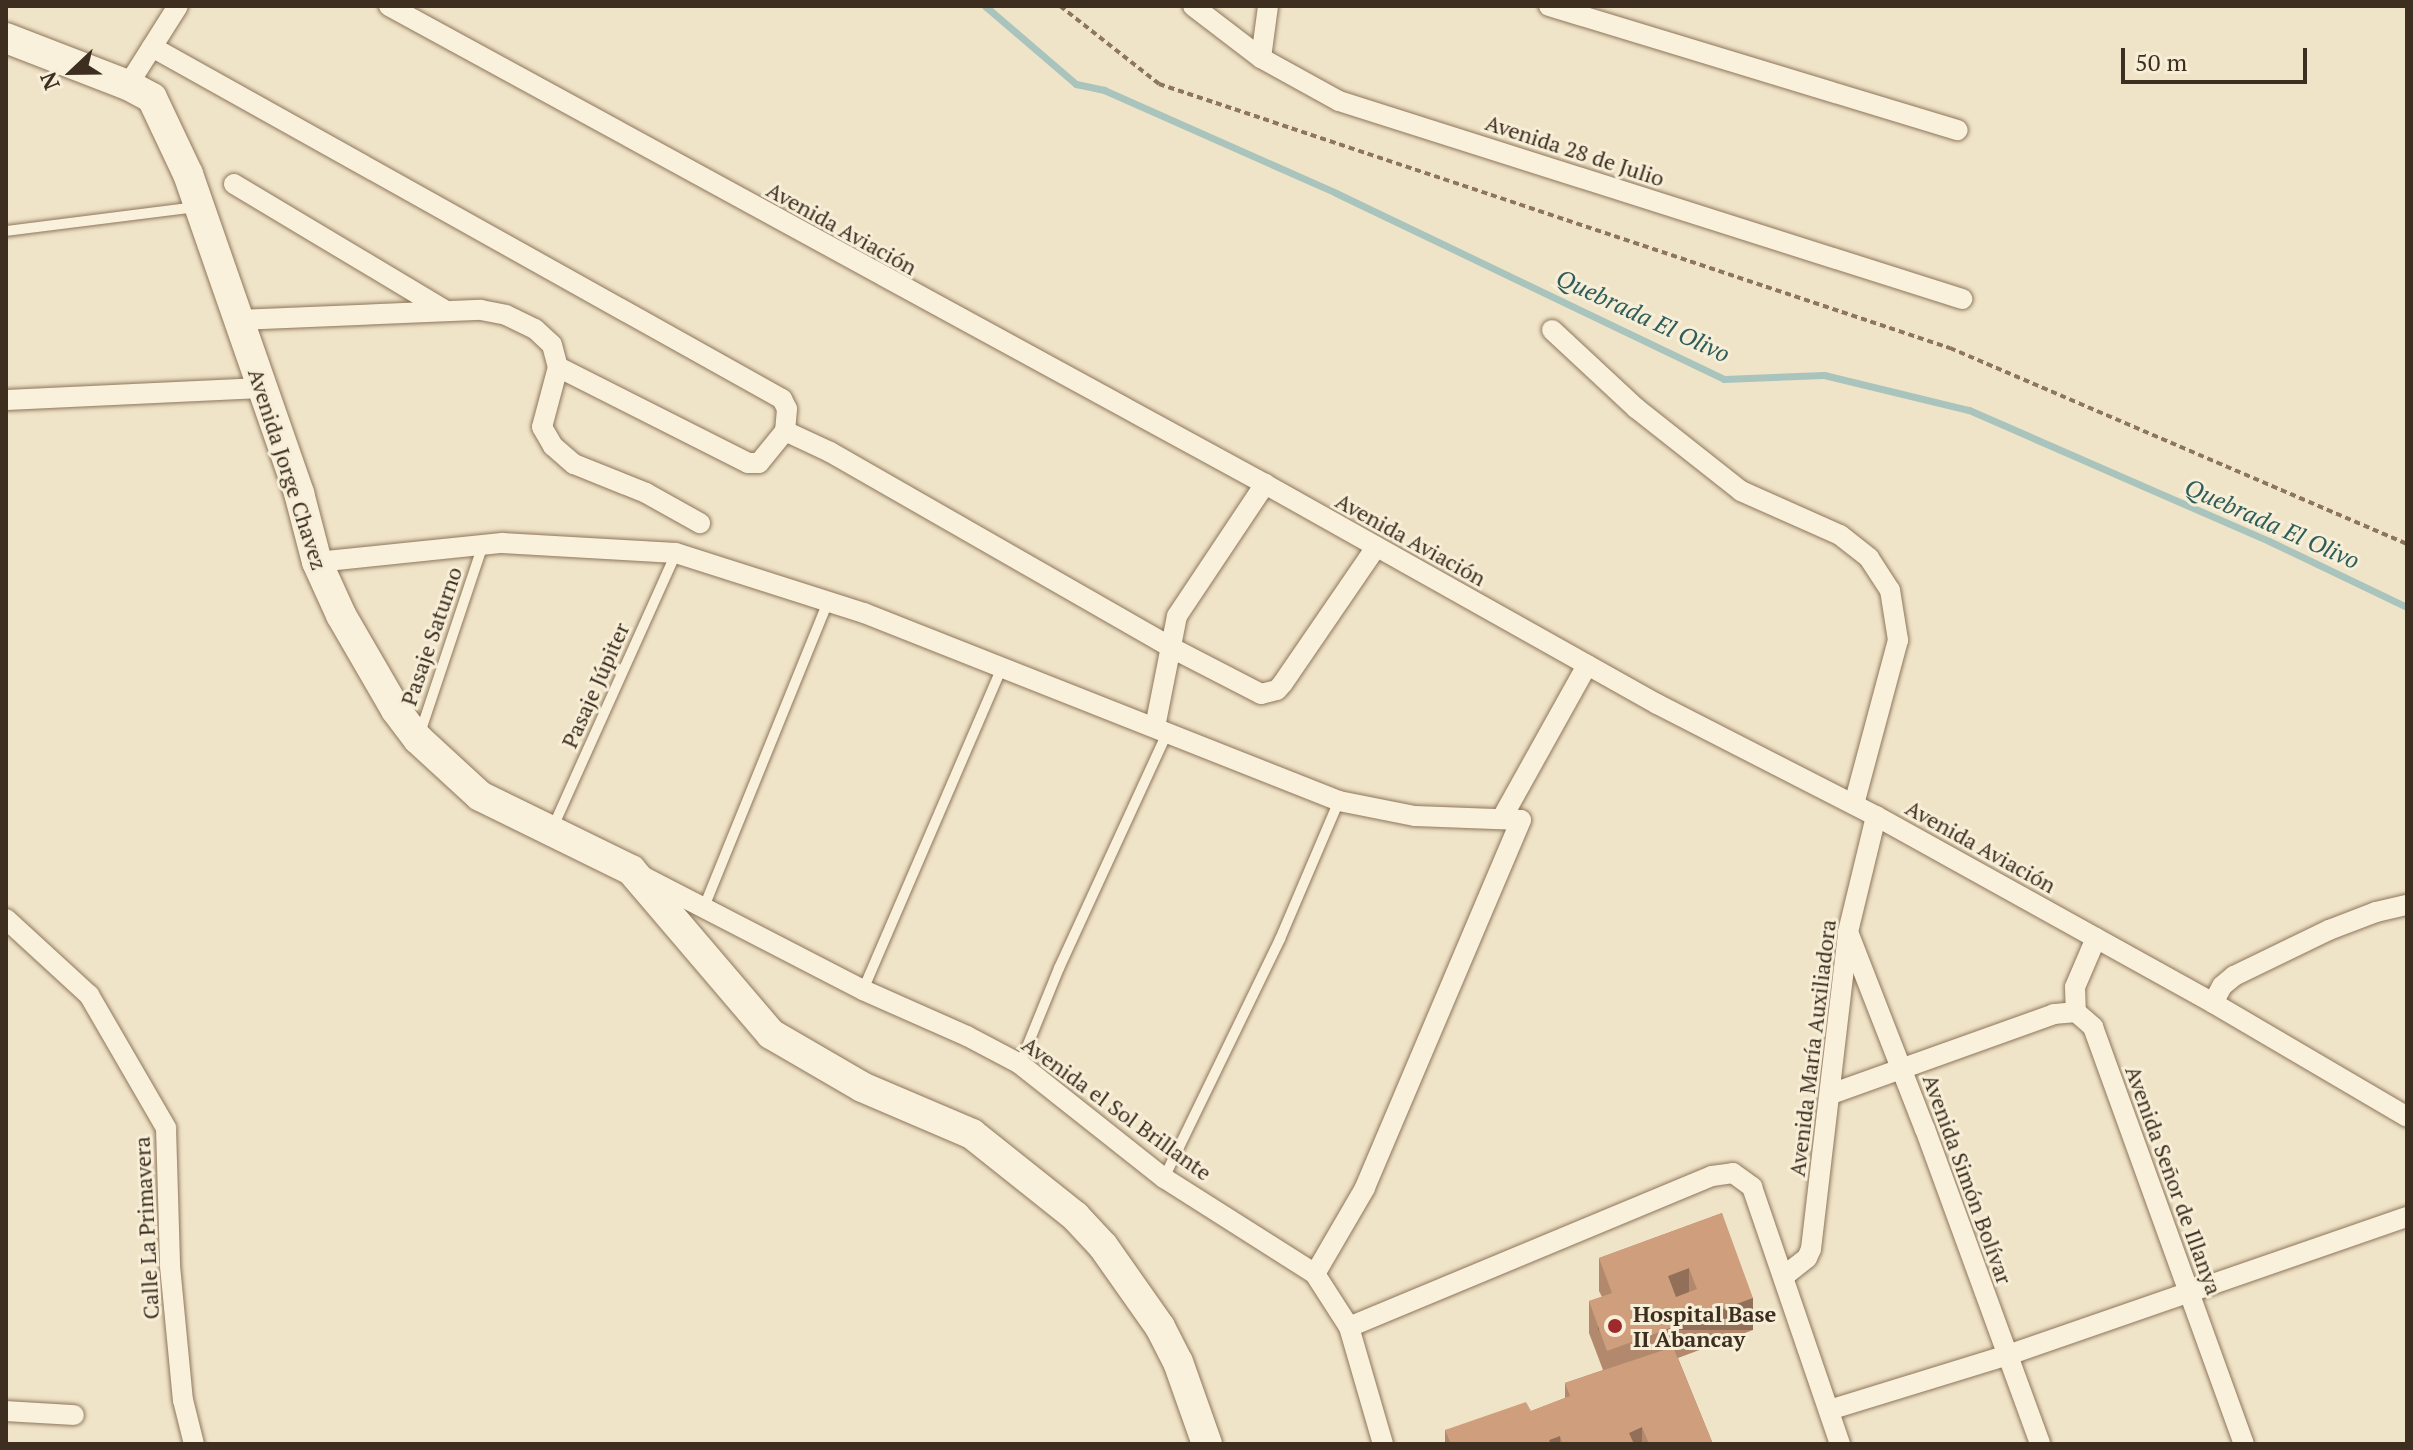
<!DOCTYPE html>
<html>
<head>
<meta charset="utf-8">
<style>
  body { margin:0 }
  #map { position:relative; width:2413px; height:1450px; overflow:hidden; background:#f0e4c8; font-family:"PT Serif",serif }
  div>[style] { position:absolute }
  .stream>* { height:7px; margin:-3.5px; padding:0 3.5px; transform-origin:3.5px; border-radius:3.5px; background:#a9c4bc }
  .path>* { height:4px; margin-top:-2px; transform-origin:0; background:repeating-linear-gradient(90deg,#8d765c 0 6px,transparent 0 10px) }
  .roads { filter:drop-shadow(0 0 2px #8d765c) drop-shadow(0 0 2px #8d765c) }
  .lane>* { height:10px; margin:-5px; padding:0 5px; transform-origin:5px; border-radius:5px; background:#faf1dc }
  .street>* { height:20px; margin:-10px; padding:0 10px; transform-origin:10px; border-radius:10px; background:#faf1dc }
  .secondary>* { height:30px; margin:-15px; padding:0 15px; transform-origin:15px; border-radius:15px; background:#faf1dc }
  .wall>* { inset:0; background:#b2896c }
  .shaded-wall>* { inset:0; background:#916f58; transform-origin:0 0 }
  .building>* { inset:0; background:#cf9f7d }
  .dots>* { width:22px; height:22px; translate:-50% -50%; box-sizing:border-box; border:4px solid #f7eed8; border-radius:50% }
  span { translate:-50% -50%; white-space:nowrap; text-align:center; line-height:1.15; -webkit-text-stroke:6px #f7eed8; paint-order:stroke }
  .street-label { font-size:22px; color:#3d2e20 }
  .poi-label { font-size:22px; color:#3d2e20; font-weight:700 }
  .left { translate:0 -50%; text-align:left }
  .water-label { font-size:24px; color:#2f5d5a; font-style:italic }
  .frame { position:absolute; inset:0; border:8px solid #3d2e20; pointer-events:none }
  .north { position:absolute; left:32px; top:32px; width:80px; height:80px; -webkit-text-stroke:6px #f7eed8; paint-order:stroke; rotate:248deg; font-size:22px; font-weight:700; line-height:32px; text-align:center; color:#3d2e20 }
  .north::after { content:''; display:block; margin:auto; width:28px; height:36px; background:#3d2e20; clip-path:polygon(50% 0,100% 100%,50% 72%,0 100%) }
  .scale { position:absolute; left:2121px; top:48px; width:186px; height:36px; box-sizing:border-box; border:4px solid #3d2e20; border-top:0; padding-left:10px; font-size:24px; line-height:28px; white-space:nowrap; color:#3d2e20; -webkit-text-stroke:6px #f7eed8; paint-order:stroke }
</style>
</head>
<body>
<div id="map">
  <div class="stream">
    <div style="left:985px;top:6px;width:120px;rotate:40.6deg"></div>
    <div style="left:1076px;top:84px;width:29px;rotate:12deg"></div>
    <div style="left:1104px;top:90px;width:254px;rotate:23.9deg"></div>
    <div style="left:1336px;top:193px;width:430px;rotate:25.6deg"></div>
    <div style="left:1724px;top:379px;width:100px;rotate:-2.3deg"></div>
    <div style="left:1824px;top:375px;width:149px;rotate:13.6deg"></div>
    <div style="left:1969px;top:410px;width:327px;rotate:23.6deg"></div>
    <div style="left:2269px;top:541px;width:153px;rotate:25.6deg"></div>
  </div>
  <div class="path">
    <div style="left:1060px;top:6px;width:126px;rotate:38.2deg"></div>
    <div style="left:1159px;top:84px;width:834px;rotate:18.46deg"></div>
    <div style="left:1950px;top:348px;width:497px;rotate:23.2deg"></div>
  </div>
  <div class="roads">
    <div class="lane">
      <div style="left:6px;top:231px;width:193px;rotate:-7.2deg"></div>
      <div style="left:420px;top:733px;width:198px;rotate:-71.5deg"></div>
      <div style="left:553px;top:827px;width:300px;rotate:-65.8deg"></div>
      <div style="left:704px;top:907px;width:329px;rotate:-67.9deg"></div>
      <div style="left:863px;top:990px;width:352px;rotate:-66.7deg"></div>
      <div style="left:1020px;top:1064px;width:104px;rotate:-67.9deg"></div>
      <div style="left:1059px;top:968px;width:259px;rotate:-65.3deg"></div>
      <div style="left:1164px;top:1178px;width:266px;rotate:-64.1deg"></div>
      <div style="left:1280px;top:939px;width:150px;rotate:-66.9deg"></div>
    </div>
    <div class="street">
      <div style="left:389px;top:6px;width:998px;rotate:28.62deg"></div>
      <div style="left:1265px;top:484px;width:450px;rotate:29.3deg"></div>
      <div style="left:1657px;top:704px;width:246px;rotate:27.1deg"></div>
      <div style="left:1876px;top:816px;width:385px;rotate:29deg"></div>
      <div style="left:2213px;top:1003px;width:225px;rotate:30.4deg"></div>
      <div style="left:1193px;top:6px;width:86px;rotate:37.4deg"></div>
      <div style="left:1261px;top:58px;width:89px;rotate:28.9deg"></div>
      <div style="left:1339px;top:101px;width:654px;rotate:17.63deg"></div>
      <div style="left:1549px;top:6px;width:427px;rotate:16.9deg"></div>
      <div style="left:152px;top:47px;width:722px;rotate:29.19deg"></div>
      <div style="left:782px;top:399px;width:11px;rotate:63deg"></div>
      <div style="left:787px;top:409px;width:22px;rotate:95deg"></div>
      <div style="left:1261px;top:58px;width:52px;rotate:-82.3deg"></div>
      <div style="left:128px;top:85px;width:93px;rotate:-57.7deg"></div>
      <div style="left:234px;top:184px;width:247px;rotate:30.9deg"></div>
      <div style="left:238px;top:320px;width:243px;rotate:-2.4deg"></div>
      <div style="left:481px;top:310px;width:25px;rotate:11deg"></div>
      <div style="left:506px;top:315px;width:32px;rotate:26deg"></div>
      <div style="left:535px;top:329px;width:23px;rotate:43deg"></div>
      <div style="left:552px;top:345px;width:23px;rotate:75deg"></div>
      <div style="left:558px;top:367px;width:62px;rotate:104.9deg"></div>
      <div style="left:542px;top:427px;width:22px;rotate:60deg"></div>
      <div style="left:553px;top:446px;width:28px;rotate:41deg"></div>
      <div style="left:574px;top:464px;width:78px;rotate:21.9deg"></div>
      <div style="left:646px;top:493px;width:62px;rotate:29.1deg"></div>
      <div style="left:1552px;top:330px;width:115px;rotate:42.9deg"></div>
      <div style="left:1636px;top:408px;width:134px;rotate:38.3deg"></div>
      <div style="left:1741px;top:491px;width:108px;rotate:24deg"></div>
      <div style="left:1840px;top:535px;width:37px;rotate:38deg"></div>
      <div style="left:1869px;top:558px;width:38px;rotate:57deg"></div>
      <div style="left:1890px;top:590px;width:51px;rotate:80.9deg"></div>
      <div style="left:1898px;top:640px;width:170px;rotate:105deg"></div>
      <div style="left:558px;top:367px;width:213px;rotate:26.8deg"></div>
      <div style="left:748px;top:463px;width:11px"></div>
      <div style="left:759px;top:463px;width:41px;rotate:-50.9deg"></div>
      <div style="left:785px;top:431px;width:50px;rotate:25deg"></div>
      <div style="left:830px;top:452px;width:394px;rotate:29.8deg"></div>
      <div style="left:1172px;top:648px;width:100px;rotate:27.3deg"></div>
      <div style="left:1261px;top:694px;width:16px;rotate:-14deg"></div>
      <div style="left:1277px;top:690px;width:9px;rotate:-49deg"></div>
      <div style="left:1283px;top:683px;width:165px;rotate:-55.6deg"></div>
      <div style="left:6px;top:400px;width:256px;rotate:-2.7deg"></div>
      <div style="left:317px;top:562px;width:186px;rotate:-5.9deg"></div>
      <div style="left:502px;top:543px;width:174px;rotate:3.3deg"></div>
      <div style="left:676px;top:553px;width:197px;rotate:17.7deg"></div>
      <div style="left:864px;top:613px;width:511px;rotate:21.59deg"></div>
      <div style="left:1339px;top:801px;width:77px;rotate:11.2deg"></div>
      <div style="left:1415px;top:816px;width:106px;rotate:2.2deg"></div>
      <div style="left:1521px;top:820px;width:400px;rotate:113deg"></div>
      <div style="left:1365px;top:1188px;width:99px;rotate:120.2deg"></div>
      <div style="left:1155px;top:727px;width:113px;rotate:-78.8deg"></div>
      <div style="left:1177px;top:616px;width:159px;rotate:-56.3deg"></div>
      <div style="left:1502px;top:818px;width:175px;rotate:-60.9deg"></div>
      <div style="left:644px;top:877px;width:246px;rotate:27.3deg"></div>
      <div style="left:863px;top:990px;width:114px;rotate:23.9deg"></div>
      <div style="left:967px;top:1036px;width:60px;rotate:27.8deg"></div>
      <div style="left:1020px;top:1064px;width:184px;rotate:38.4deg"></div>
      <div style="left:1164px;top:1178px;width:179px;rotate:32.4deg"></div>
      <div style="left:1315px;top:1274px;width:63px;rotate:57.3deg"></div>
      <div style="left:1349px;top:1327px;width:122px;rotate:73.8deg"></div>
      <div style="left:6px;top:919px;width:113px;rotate:42.5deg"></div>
      <div style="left:89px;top:995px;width:154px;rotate:59.9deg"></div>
      <div style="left:166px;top:1128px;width:138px;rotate:88.3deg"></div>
      <div style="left:170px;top:1266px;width:135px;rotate:84.5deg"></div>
      <div style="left:183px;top:1400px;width:45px;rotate:76deg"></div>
      <div style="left:1848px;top:932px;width:212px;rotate:68.7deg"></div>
      <div style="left:1925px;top:1129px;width:335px;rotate:69.9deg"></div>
      <div style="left:2096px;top:938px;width:53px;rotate:113.2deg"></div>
      <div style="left:2075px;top:987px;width:25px;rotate:88deg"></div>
      <div style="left:2076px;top:1012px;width:23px;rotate:41deg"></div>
      <div style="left:2093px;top:1027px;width:443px;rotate:70.1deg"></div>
      <div style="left:2213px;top:1003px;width:19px;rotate:-62deg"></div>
      <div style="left:2222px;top:986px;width:16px;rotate:-40deg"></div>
      <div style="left:2234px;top:976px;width:106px;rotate:-25.8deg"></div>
      <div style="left:2329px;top:930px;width:50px;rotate:-21deg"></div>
      <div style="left:2376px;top:912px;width:32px;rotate:-13deg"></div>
      <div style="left:1831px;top:1094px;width:237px;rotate:-19.7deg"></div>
      <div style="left:2054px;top:1014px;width:22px;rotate:-5deg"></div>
      <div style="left:1784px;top:1276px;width:29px;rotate:-38deg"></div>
      <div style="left:1807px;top:1258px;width:10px;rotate:-66deg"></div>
      <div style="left:1811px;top:1249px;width:319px;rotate:-83.3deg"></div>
      <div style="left:1848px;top:932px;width:119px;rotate:-76.4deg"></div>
      <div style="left:1349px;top:1327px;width:393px;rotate:-22.6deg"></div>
      <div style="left:1712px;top:1176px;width:21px;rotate:-8deg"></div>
      <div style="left:1733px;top:1173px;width:24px;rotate:36deg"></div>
      <div style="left:1752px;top:1187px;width:272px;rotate:71.1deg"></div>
      <div style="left:1829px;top:1410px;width:187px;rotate:-17.1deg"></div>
      <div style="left:2008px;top:1355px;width:422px;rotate:-19.1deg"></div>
      <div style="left:6px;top:1411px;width:68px;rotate:3.4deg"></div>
    </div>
    <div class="secondary">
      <div style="left:6px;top:38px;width:131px;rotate:21.1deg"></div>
      <div style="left:128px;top:85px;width:27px;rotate:28deg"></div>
      <div style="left:152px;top:98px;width:84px;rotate:64.7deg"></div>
      <div style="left:188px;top:174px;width:338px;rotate:70.8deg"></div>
      <div style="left:299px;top:493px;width:71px;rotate:75.4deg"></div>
      <div style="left:317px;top:562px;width:58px;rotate:65.6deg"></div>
      <div style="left:341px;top:615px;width:110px;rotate:59.9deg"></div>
      <div style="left:396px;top:710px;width:36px;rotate:53deg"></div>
      <div style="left:418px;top:739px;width:84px;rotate:42.6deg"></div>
      <div style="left:480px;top:796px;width:168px;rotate:26.1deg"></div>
      <div style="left:631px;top:870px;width:216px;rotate:49.5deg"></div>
      <div style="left:771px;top:1034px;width:105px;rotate:30.2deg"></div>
      <div style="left:862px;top:1087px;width:120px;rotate:23.1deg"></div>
      <div style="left:972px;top:1134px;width:132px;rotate:38.5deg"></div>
      <div style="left:1075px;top:1216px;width:41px;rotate:47deg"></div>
      <div style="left:1103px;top:1246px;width:99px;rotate:54.9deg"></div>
      <div style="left:1160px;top:1327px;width:39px;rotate:63deg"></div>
      <div style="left:1178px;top:1362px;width:87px;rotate:70.5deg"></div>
    </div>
  </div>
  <div class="wall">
    <div style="clip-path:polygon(1722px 1213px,1753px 1330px,1678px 1358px,1713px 1444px,1445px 1444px,1445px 1430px,1531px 1411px,1565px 1398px,1565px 1383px,1603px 1370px,1589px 1333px,1589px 1301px,1602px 1297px,1599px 1291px,1599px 1258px)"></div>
  </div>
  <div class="shaded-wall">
    <div style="clip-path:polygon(1689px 1268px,1689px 1300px,1668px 1308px,1668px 1276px)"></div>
    <div style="left:1753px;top:1298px;width:32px;height:155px;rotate:90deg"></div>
    <div style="clip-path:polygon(1642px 1427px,1642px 1444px,1629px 1444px,1629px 1433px)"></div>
    <div style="clip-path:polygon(1560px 1436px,1560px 1444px,1549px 1444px,1549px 1440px)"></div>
  </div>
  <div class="building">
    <div style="clip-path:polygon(evenodd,1722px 1213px,1753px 1298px,1607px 1351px,1589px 1301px,1612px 1293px,1599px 1258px,1722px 1213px,1689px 1268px,1697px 1289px,1676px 1297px,1668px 1276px,1689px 1268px)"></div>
    <div style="clip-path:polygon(1673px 1347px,1713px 1444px,1649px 1444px,1642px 1427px,1629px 1433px,1634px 1444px,1563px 1444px,1560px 1436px,1549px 1440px,1551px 1444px,1451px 1444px,1445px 1430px,1526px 1402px,1531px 1411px,1570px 1396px,1565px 1383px)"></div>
  </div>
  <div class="dots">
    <div style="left:1615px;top:1326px;background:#9e2a2b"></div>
  </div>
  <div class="street-label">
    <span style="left:1575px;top:150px;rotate:18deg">Avenida 28 de Julio</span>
    <span style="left:842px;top:228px;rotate:29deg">Avenida Aviación</span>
    <span style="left:288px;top:469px;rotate:72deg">Avenida Jorge Chavez</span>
    <span style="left:1411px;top:539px;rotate:29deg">Avenida Aviación</span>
    <span style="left:431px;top:636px;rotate:-71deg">Pasaje Saturno</span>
    <span style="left:595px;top:685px;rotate:-66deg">Pasaje Júpiter</span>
    <span style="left:1981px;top:846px;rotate:29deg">Avenida Aviación</span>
    <span style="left:1812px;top:1048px;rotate:-83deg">Avenida María Auxiliadora</span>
    <span style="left:1117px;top:1108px;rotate:36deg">Avenida el Sol Brillante</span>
    <span style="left:1968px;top:1179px;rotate:70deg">Avenida Simón Bolívar</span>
    <span style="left:2174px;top:1180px;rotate:70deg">Avenida Señor de Illanya</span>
    <span style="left:146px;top:1228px;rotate:-93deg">Calle La Primavera</span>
  </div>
  <div class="poi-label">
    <span class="left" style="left:1633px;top:1326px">Hospital Base<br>II Abancay</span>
  </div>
  <div class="water-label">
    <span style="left:1643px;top:316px;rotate:25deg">Quebrada El Olivo</span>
    <span style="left:2272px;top:524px;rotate:24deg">Quebrada El Olivo</span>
  </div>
  <div class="frame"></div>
  <div class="north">N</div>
  <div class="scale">50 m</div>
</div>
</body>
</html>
